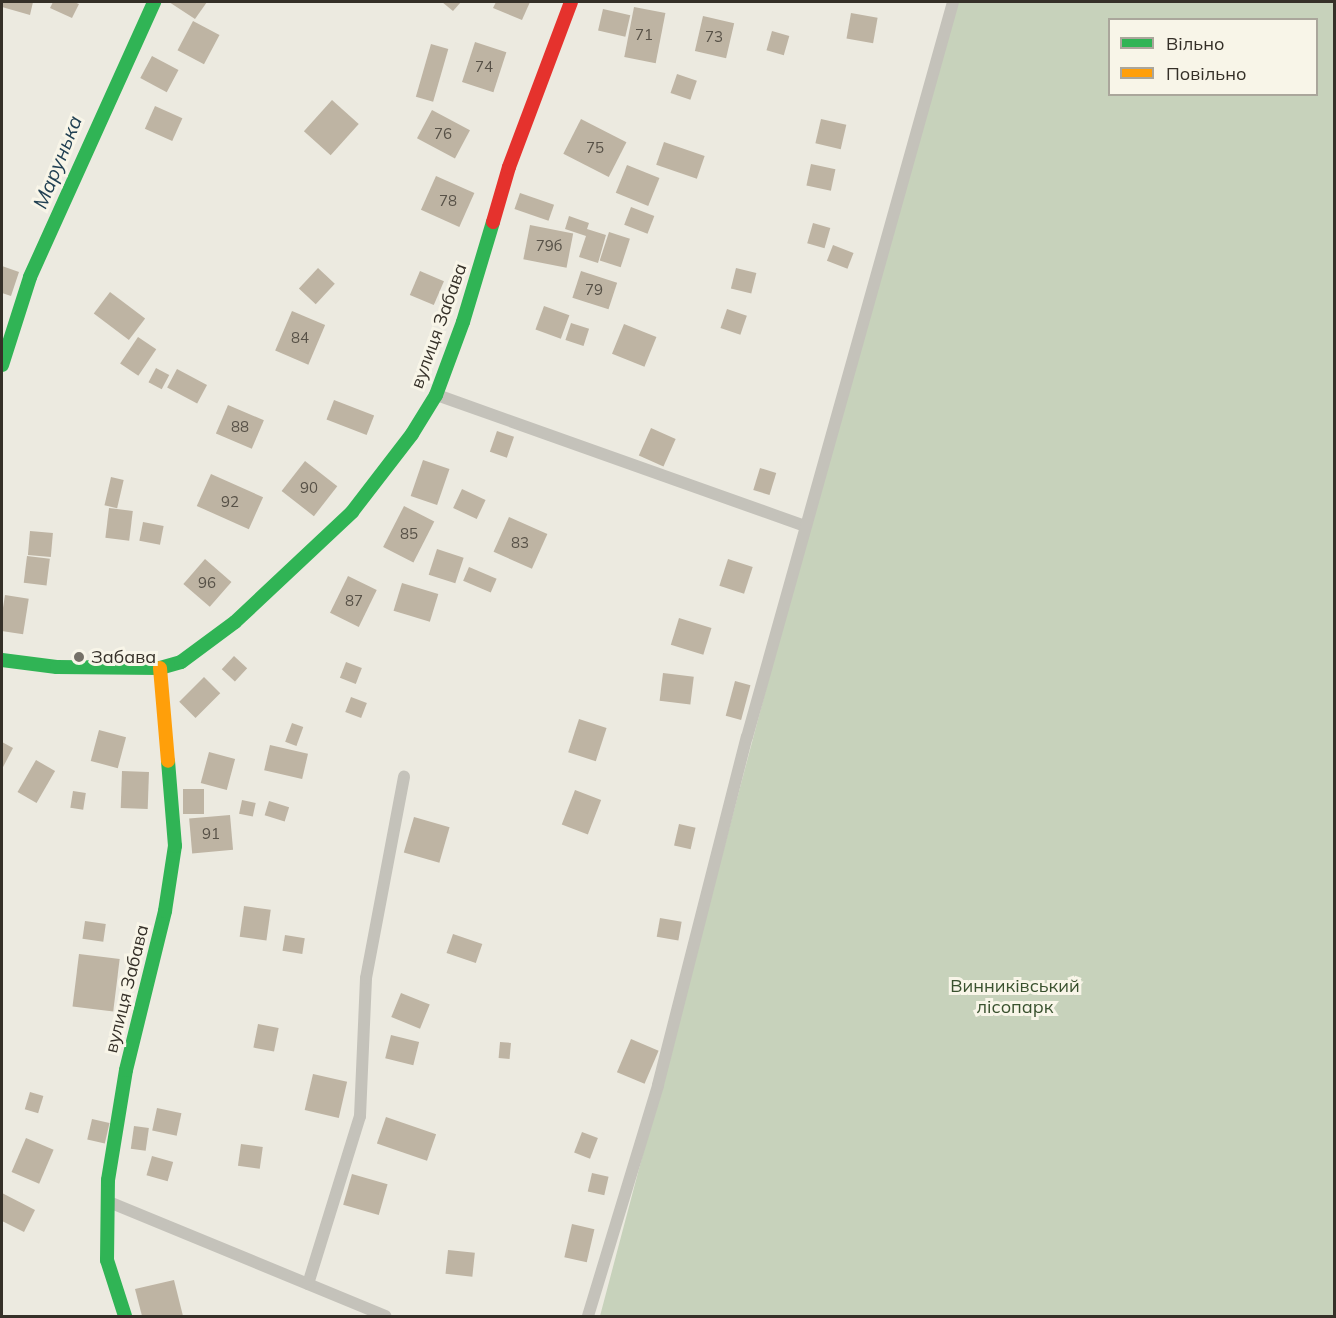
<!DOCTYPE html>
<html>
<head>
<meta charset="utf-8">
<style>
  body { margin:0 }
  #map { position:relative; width:1336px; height:1318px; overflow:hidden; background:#eceae0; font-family:Mulish,sans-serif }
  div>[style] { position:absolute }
  .green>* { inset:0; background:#c7d2bb }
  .building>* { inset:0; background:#beb4a3; transform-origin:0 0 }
  .lane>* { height:12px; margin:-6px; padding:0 6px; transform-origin:6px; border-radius:6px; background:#c4c2ba }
  .fast>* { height:14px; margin:-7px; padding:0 7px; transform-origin:7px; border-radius:7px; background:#30b455 }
  .slow>* { height:14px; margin:-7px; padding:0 7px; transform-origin:7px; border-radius:7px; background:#ff9f0a }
  .jam>* { height:14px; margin:-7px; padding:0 7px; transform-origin:7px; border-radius:7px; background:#e5322d }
  .dots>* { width:16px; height:16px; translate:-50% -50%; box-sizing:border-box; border:3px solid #f8f5e8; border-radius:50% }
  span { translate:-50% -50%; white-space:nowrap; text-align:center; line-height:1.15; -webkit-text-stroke:6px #f8f5e8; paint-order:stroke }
  .number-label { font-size:15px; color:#575147 }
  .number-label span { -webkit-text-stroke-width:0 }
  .street-label { font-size:18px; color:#353028 }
  .poi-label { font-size:18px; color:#353028 }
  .left { translate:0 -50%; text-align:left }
  .park-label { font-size:18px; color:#39512e }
  .water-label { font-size:20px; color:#214053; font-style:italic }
  .frame { position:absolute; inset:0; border:3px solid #353028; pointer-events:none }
  .legend { position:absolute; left:1108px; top:18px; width:210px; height:78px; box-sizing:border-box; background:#f8f5e8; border:2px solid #aaa69b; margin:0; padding:8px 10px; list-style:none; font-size:18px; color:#353028 }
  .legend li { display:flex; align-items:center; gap:12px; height:30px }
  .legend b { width:30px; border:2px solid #aaa69b }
</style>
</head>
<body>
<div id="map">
  <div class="green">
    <div style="clip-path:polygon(evenodd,955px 2px,1334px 2px,1334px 1316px,600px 1316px,849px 376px,955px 2px,1110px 20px,1316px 20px,1316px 94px,1110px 94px,1110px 20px)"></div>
  </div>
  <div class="building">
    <div style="clip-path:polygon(2px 2px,33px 2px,30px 15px,2px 7px)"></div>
    <div style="clip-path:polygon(53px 2px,74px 2px,79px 4px,72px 18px,50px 8px)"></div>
    <div style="clip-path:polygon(169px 2px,207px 2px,195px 19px)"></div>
    <div style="clip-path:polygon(442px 2px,461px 2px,453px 11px)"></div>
    <div style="clip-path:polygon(496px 2px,530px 2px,522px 20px,493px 8px)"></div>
    <div style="left:634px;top:7px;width:32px;height:51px;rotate:11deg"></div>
    <div style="left:603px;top:9px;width:28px;height:22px;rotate:13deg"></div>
    <div style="left:851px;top:13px;width:27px;height:26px;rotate:10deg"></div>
    <div style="left:703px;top:16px;width:32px;height:36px;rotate:13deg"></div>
    <div style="left:193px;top:21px;width:30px;height:33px;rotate:28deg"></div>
    <div style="left:772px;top:31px;width:18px;height:20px;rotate:16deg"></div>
    <div style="left:475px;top:42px;width:33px;height:42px;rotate:18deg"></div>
    <div style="left:431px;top:44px;width:18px;height:55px;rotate:16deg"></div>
    <div style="left:152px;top:56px;width:30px;height:25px;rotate:28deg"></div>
    <div style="left:677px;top:74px;width:21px;height:20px;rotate:19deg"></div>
    <div style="left:332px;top:100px;width:36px;height:42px;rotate:42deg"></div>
    <div style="left:155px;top:106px;width:30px;height:25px;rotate:24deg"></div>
    <div style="left:432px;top:110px;width:43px;height:32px;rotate:28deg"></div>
    <div style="left:581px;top:119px;width:51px;height:39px;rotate:27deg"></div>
    <div style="left:821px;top:119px;width:26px;height:25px;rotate:13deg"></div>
    <div style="left:664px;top:142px;width:43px;height:24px;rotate:19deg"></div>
    <div style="left:811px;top:164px;width:25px;height:22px;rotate:12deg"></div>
    <div style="left:627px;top:165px;width:35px;height:30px;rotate:22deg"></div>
    <div style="left:436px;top:176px;width:42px;height:37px;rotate:24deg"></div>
    <div style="left:520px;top:193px;width:36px;height:17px;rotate:19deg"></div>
    <div style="left:631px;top:207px;width:25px;height:19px;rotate:21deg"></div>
    <div style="clip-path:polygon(569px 216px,589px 223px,587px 229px,606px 235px,598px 263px,579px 257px,586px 236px,565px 229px)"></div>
    <div style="left:813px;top:223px;width:18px;height:21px;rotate:16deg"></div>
    <div style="left:530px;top:225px;width:44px;height:35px;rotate:11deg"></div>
    <div style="left:609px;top:232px;width:22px;height:30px;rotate:18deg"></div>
    <div style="left:833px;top:245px;width:22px;height:17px;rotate:21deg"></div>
    <div style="clip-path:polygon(2px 266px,19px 272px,11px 296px,2px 293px)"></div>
    <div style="left:318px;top:268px;width:23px;height:28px;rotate:43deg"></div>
    <div style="left:736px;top:268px;width:21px;height:21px;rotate:14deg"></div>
    <div style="left:420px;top:271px;width:26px;height:26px;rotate:23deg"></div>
    <div style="left:581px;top:271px;width:38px;height:28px;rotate:18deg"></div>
    <div style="left:110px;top:292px;width:44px;height:27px;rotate:37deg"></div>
    <div style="left:544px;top:306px;width:27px;height:25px;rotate:20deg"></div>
    <div style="left:727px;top:309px;width:21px;height:20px;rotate:19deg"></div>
    <div style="left:292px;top:311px;width:36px;height:43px;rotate:23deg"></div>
    <div style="left:571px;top:323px;width:19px;height:18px;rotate:18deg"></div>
    <div style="left:624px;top:324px;width:35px;height:32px;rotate:22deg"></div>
    <div style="left:138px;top:337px;width:22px;height:32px;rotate:34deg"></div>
    <div style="left:156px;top:368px;width:15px;height:16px;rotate:28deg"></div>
    <div style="left:177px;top:369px;width:34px;height:21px;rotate:28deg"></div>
    <div style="left:334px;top:400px;width:43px;height:21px;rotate:21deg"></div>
    <div style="left:228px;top:405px;width:39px;height:31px;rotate:23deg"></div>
    <div style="left:651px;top:428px;width:27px;height:30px;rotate:24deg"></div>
    <div style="left:497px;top:431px;width:18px;height:22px;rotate:19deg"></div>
    <div style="left:423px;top:460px;width:28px;height:38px;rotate:19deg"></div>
    <div style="left:305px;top:461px;width:41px;height:38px;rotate:38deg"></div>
    <div style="left:760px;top:468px;width:17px;height:23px;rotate:17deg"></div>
    <div style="left:211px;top:474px;width:57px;height:35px;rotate:24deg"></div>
    <div style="left:111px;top:477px;width:13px;height:29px;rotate:13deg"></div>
    <div style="left:462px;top:489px;width:26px;height:21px;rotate:25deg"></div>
    <div style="left:404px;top:506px;width:34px;height:46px;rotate:27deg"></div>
    <div style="left:109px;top:508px;width:24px;height:30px;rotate:7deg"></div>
    <div style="left:509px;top:517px;width:42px;height:38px;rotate:24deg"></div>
    <div style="left:143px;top:522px;width:21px;height:19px;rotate:11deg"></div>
    <div style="left:30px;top:531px;width:23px;height:24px;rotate:5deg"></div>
    <div style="left:437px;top:549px;width:28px;height:27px;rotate:18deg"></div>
    <div style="left:27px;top:556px;width:23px;height:27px;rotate:7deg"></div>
    <div style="left:205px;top:559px;width:35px;height:33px;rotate:41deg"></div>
    <div style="left:728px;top:559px;width:26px;height:28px;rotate:18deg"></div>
    <div style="left:469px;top:567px;width:30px;height:15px;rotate:23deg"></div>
    <div style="left:348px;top:576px;width:32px;height:41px;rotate:26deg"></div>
    <div style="left:402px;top:583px;width:38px;height:29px;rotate:17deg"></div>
    <div style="left:5px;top:595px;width:24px;height:36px;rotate:9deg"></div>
    <div style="left:679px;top:618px;width:34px;height:28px;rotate:17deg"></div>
    <div style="left:234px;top:656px;width:18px;height:18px;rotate:43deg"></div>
    <div style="left:346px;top:662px;width:17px;height:17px;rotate:21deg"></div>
    <div style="left:663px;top:673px;width:31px;height:28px;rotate:7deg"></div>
    <div style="left:204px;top:677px;width:23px;height:35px;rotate:45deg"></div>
    <div style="left:735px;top:681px;width:16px;height:36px;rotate:15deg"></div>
    <div style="left:351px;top:697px;width:17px;height:16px;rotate:21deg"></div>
    <div style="left:579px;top:719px;width:29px;height:35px;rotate:18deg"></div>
    <div style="left:292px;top:723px;width:12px;height:20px;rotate:20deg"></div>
    <div style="left:99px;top:730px;width:28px;height:32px;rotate:15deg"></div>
    <div style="clip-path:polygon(2px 742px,13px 748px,2px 769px)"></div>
    <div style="left:270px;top:745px;width:39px;height:26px;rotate:13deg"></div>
    <div style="left:209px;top:752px;width:27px;height:32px;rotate:15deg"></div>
    <div style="left:36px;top:760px;width:22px;height:37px;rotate:30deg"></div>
    <div style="left:122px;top:771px;width:27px;height:37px;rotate:2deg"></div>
    <div style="left:183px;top:789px;width:21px;height:25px"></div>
    <div style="left:575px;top:790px;width:28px;height:37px;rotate:21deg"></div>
    <div style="left:73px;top:791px;width:13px;height:17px;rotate:9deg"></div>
    <div style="left:242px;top:800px;width:14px;height:14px;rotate:12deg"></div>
    <div style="left:269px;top:801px;width:21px;height:15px;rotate:17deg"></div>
    <div style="left:230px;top:815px;width:35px;height:41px;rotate:85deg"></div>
    <div style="left:414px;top:817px;width:37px;height:37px;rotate:16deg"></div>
    <div style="left:679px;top:824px;width:17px;height:22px;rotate:13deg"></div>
    <div style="left:244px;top:906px;width:27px;height:31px;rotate:8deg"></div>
    <div style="left:660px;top:918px;width:22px;height:19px;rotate:10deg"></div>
    <div style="left:85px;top:921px;width:21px;height:18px;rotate:8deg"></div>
    <div style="left:453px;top:934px;width:31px;height:20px;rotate:19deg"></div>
    <div style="left:285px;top:935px;width:20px;height:16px;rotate:9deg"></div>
    <div style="left:79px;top:954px;width:41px;height:53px;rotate:7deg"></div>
    <div style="left:401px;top:993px;width:31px;height:26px;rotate:22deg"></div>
    <div style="left:258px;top:1024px;width:21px;height:24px;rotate:11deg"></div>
    <div style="left:391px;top:1035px;width:29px;height:24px;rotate:14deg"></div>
    <div style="left:631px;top:1039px;width:30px;height:36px;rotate:23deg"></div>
    <div style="left:500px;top:1042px;width:11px;height:16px;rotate:5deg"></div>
    <div style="left:313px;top:1074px;width:35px;height:37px;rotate:13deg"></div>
    <div style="left:30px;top:1092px;width:14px;height:18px;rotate:17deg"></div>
    <div style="left:157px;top:1108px;width:25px;height:23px;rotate:12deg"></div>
    <div style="left:386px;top:1117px;width:53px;height:28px;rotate:19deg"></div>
    <div style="left:92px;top:1119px;width:18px;height:21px;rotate:13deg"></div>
    <div style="left:134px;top:1126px;width:15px;height:23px;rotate:8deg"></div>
    <div style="left:582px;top:1132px;width:17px;height:22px;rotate:21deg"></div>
    <div style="left:26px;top:1138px;width:30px;height:37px;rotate:23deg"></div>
    <div style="left:241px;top:1144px;width:22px;height:22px;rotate:8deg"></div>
    <div style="left:152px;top:1156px;width:22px;height:20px;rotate:16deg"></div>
    <div style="left:592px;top:1173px;width:17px;height:19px;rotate:13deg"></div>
    <div style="left:352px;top:1174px;width:37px;height:32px;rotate:16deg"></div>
    <div style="clip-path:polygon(2px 1193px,35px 1210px,24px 1232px,2px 1221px)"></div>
    <div style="left:572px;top:1224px;width:23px;height:34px;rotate:13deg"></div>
    <div style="left:448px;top:1250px;width:27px;height:24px;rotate:6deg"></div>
    <div style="clip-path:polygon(174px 1280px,183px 1316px,142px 1316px,135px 1289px)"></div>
  </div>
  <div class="lane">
    <div style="left:437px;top:395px;width:391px;rotate:19.6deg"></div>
    <div style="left:109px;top:1202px;width:299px;rotate:22.4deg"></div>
    <div style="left:308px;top:1284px;width:176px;rotate:-72.8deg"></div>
    <div style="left:360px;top:1116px;width:138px;rotate:-87.5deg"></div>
    <div style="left:366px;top:978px;width:205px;rotate:-79.3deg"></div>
    <div style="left:588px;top:1316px;width:241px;rotate:-73.1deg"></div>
    <div style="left:658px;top:1085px;width:359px;rotate:-75.7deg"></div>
    <div style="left:747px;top:737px;width:763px;rotate:-74.34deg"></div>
  </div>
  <div class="fast">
    <div style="left:2px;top:365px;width:92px;rotate:-72.3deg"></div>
    <div style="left:30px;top:277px;width:302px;rotate:-65.7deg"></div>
    <div style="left:2px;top:660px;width:55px;rotate:7.3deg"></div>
    <div style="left:57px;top:667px;width:103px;rotate:0.6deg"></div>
    <div style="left:160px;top:668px;width:22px;rotate:-16deg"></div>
    <div style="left:181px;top:662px;width:67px;rotate:-36.5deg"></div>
    <div style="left:235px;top:622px;width:161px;rotate:-43.2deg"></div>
    <div style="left:352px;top:512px;width:98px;rotate:-52.4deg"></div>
    <div style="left:412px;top:434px;width:46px;rotate:-58.4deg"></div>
    <div style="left:436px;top:395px;width:78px;rotate:-69.7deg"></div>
    <div style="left:463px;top:322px;width:104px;rotate:-73.3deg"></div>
    <div style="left:125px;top:1316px;width:59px;rotate:-107.8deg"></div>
    <div style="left:107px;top:1260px;width:80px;rotate:-89.3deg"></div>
    <div style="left:108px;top:1180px;width:111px;rotate:-80.7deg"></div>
    <div style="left:126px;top:1070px;width:164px;rotate:-76.2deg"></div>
    <div style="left:165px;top:911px;width:66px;rotate:-81.3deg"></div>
    <div style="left:175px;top:846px;width:85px;rotate:-94.7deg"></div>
  </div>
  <div class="slow">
    <div style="left:160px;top:668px;width:93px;rotate:85.1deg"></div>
  </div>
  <div class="jam">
    <div style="left:493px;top:222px;width:57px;rotate:-73.8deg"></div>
    <div style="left:509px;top:167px;width:176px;rotate:-69.4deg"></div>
  </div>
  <div class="dots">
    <div style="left:79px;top:657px;background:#757168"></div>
  </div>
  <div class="number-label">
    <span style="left:644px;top:35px">71</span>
    <span style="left:714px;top:37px">73</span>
    <span style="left:484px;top:67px">74</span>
    <span style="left:443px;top:134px">76</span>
    <span style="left:595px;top:148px">75</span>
    <span style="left:448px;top:201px">78</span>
    <span style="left:549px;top:246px">79б</span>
    <span style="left:594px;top:290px">79</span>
    <span style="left:300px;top:338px">84</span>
    <span style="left:240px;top:427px">88</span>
    <span style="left:309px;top:488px">90</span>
    <span style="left:230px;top:502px">92</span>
    <span style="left:409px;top:534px">85</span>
    <span style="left:520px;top:543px">83</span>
    <span style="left:207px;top:583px">96</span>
    <span style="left:354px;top:601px">87</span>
    <span style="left:211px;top:834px">91</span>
  </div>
  <div class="street-label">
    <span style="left:439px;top:326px;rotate:-70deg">вулиця Забава</span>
    <span style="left:127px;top:989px;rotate:-76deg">вулиця Забава</span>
  </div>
  <div class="poi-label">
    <span class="left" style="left:91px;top:657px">Забава</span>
  </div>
  <div class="park-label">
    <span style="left:1015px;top:997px">Винниківський<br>лісопарк</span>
  </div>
  <div class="water-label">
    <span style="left:57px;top:162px;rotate:-68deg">Марунька</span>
  </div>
  <div class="frame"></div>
  <ul class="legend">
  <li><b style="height:8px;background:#30b455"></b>Вільно</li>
  <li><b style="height:8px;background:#ff9f0a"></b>Повільно</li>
  </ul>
</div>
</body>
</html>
